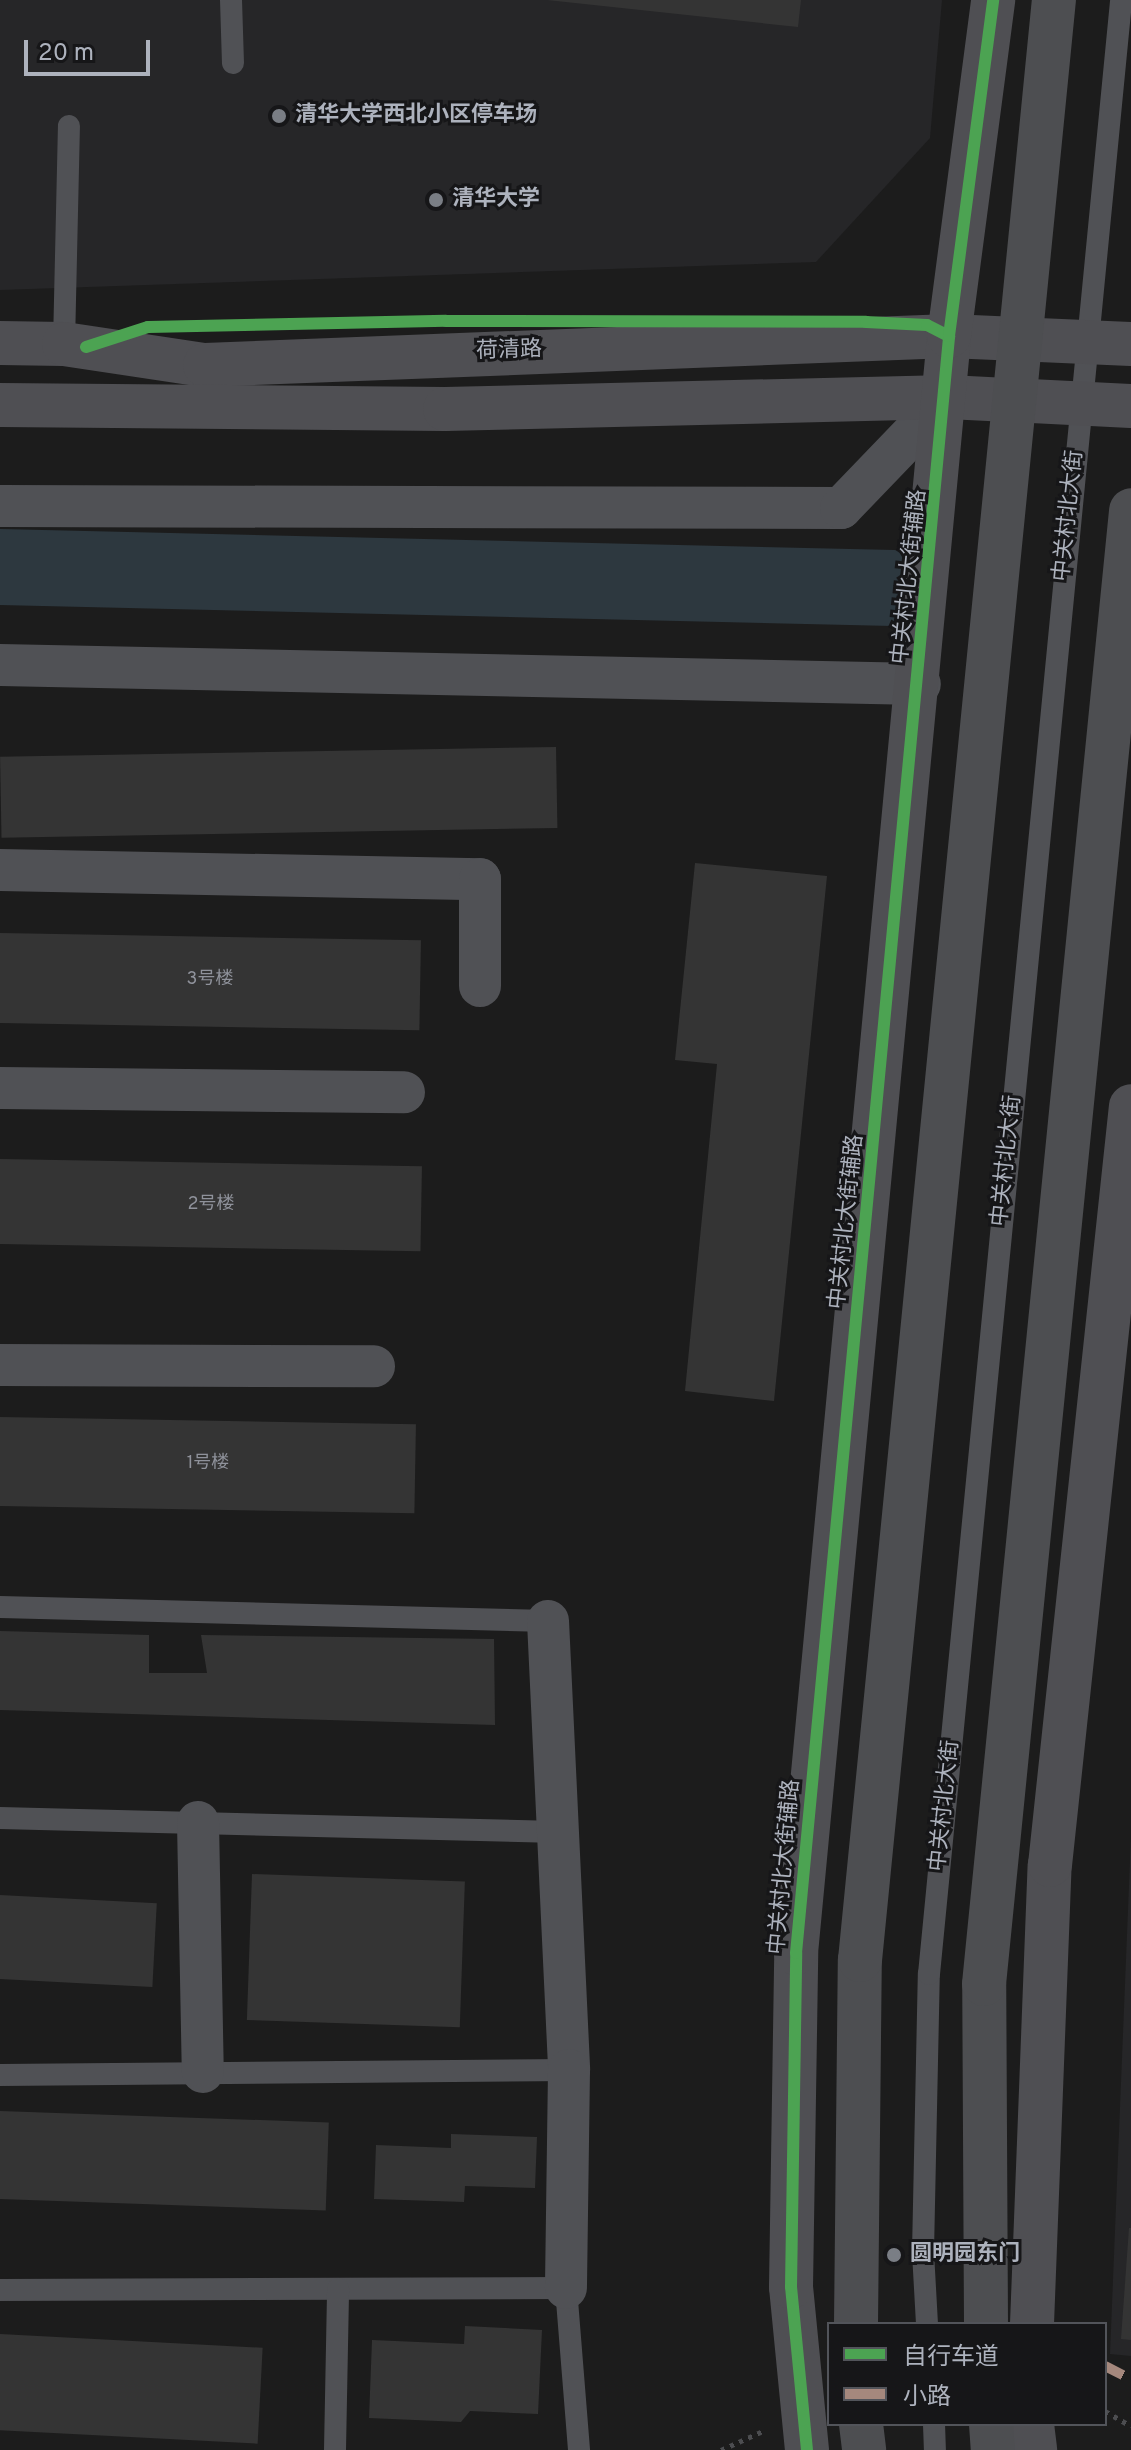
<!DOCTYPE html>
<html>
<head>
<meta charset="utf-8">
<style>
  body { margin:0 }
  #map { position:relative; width:1131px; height:2450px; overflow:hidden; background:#1c1c1c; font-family:Overpass,"Noto Sans SC",sans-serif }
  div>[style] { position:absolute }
  .built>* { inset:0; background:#262628 }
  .river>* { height:76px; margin:-38px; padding:0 38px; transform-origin:38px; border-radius:38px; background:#2d383f }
  .building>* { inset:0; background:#343434; transform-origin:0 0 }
  .path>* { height:5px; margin-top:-2.5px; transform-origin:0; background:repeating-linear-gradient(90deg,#4c4d50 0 4px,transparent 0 10px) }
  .lane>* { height:22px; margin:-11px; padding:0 11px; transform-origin:11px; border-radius:11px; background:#505155 }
  .street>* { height:42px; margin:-21px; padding:0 21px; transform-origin:21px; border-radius:21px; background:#505155 }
  .secondary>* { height:44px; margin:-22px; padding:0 22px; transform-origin:22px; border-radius:22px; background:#4f4f53 }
  .primary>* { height:44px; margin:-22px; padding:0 22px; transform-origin:22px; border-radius:22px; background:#4d4e51 }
  .quiet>* { height:10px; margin-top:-5px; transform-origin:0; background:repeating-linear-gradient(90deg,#a5887d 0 20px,transparent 0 30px) }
  .cycleway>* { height:12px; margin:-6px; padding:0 6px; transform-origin:6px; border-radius:6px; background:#4ca352 }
  .dots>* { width:22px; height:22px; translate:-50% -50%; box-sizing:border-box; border:4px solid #161618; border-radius:50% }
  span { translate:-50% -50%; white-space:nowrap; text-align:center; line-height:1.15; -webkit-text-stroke:6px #161618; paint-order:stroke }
  .number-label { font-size:18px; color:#8f929b }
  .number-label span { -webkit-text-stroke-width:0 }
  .poi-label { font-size:22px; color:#adb2bd; font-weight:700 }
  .left { translate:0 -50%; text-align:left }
  .street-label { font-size:22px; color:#adb2bd }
  .legend { position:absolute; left:827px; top:2322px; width:280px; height:104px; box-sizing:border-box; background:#161618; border:2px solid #52545a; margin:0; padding:10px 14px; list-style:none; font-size:24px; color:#adb2bd }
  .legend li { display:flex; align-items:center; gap:16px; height:40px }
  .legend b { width:40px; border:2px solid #52545a }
  .scale { position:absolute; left:24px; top:40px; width:126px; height:36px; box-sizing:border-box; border:4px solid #adb2bd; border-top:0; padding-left:10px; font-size:24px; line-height:28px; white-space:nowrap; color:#adb2bd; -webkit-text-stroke:6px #161618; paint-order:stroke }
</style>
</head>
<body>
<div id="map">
  <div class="built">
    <div style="clip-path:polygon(0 0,942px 0,930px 138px,816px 262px,0 290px)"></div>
    <div style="clip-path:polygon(1131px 1836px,1131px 2356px,1110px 2354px)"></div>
  </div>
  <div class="river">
    <div style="left:0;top:567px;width:894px;rotate:1.35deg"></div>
  </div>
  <div class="building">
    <div style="clip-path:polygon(547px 0,801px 0,798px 27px)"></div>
    <div style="left:556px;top:747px;width:81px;height:556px;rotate:89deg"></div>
    <div style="clip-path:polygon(695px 863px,827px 876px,774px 1401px,685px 1391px,717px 1064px,675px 1060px)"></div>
    <div style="left:0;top:933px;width:421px;height:90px;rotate:1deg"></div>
    <div style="left:0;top:1159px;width:422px;height:85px;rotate:1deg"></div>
    <div style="left:0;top:1417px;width:416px;height:89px;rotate:1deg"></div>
    <div style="clip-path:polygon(0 1631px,149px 1635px,149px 1673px,207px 1673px,201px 1635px,494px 1639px,495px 1725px,0 1710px)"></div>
    <div style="left:252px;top:1874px;width:213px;height:146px;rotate:2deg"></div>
    <div style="left:0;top:1895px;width:157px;height:84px;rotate:3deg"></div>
    <div style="left:0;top:2111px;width:329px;height:88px;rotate:2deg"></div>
    <div style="clip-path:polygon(451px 2134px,537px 2137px,535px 2188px,465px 2186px,464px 2202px,374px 2199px,376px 2145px,451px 2148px)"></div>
    <div style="clip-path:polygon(1129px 2228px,1131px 2228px,1131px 2340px,1121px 2339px)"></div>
    <div style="clip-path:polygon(465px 2326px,542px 2330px,538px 2414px,470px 2411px,461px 2422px,369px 2418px,372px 2340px,464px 2344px)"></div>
    <div style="left:0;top:2334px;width:263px;height:96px;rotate:3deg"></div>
  </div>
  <div class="path">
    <div style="left:1105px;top:2411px;width:30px;rotate:30deg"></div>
    <div style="left:721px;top:2450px;width:46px;rotate:-24.3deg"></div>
  </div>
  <div class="lane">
    <div style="left:231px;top:0;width:63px;rotate:88.2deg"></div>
    <div style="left:64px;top:344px;width:218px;rotate:-88.7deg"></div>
    <div style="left:0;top:1607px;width:548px;rotate:1.46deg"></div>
    <div style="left:0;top:1818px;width:558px;rotate:1.44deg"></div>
    <div style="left:0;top:2075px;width:569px;rotate:-0.5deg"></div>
    <div style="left:0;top:2290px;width:566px;rotate:-0.2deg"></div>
    <div style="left:566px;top:2288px;width:163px;rotate:85.4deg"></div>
    <div style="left:927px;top:2324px;width:72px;rotate:-93.2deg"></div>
    <div style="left:923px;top:2252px;width:278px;rotate:-88.8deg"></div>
    <div style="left:929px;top:1974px;width:1983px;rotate:-84.44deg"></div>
    <div style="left:934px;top:2424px;width:26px;rotate:88deg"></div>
    <div style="left:335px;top:2450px;width:161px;rotate:-88.9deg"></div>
  </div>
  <div class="street">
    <div style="left:0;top:506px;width:841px;rotate:0.14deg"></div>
    <div style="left:841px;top:508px;width:154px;rotate:-46.1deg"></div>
    <div style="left:0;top:665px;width:920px;rotate:1.18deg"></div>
    <div style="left:0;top:870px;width:480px;rotate:1.1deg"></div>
    <div style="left:480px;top:879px;width:107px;rotate:90deg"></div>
    <div style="left:0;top:1088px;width:404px;rotate:0.6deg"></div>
    <div style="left:0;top:1365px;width:374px;rotate:0.2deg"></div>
    <div style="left:548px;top:1621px;width:449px;rotate:87.3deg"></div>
    <div style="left:569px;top:2070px;width:218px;rotate:90.8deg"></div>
    <div style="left:198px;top:1822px;width:250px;rotate:88.9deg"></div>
  </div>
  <div class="secondary">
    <div style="left:0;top:343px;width:64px;rotate:0.9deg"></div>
    <div style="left:64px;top:344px;width:143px;rotate:8.5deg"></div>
    <div style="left:205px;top:365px;width:745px;rotate:-2.23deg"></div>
    <div style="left:949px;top:336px;width:182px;rotate:2.5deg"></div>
    <div style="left:0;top:405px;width:445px;rotate:0.5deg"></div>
    <div style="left:445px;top:409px;width:503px;rotate:-1.37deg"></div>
    <div style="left:948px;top:397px;width:183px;rotate:2.8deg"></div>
    <div style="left:1032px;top:2324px;width:459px;rotate:-87.8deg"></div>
    <div style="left:1050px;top:1865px;width:763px;rotate:-83.91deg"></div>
    <div style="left:1032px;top:2424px;width:26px;rotate:83deg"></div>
    <div style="left:807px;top:2450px;width:164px;rotate:-95.6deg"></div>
    <div style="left:791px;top:2287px;width:334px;rotate:-89.1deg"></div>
    <div style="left:796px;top:1953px;width:1624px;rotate:-84.59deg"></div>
    <div style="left:949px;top:336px;width:339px;rotate:-82.5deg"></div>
  </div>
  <div class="primary">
    <div style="left:856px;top:2324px;width:364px;rotate:-89.4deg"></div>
    <div style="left:860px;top:1960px;width:1970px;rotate:-84.35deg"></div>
    <div style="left:986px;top:2324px;width:340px;rotate:-90.3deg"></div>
    <div style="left:984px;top:1984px;width:1481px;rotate:-84.3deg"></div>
    <div style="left:861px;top:2424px;width:26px;rotate:83deg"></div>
    <div style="left:991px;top:2424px;width:26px;rotate:86deg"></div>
  </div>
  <div class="quiet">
    <div style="left:1105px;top:2366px;width:29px;rotate:27deg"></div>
  </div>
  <div class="cycleway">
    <div style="left:86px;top:347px;width:65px;rotate:-17.9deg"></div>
    <div style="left:148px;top:327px;width:298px;rotate:-1.2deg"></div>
    <div style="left:446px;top:321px;width:420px;rotate:0.1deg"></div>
    <div style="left:866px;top:322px;width:61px;rotate:2.8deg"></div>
    <div style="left:927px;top:325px;width:25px;rotate:27deg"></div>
    <div style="left:807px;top:2450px;width:164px;rotate:-95.6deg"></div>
    <div style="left:791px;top:2287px;width:334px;rotate:-89.1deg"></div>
    <div style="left:796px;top:1953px;width:1624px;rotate:-84.59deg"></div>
    <div style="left:949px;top:336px;width:339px;rotate:-82.5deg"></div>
  </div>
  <div class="dots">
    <div style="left:279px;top:116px;background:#7a7e85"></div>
    <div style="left:436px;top:200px;background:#7a7e85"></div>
    <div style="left:894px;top:2255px;background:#7a7e85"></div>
  </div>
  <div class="number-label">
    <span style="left:210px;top:980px">3号楼</span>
    <span style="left:211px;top:1205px">2号楼</span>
    <span style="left:208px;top:1464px">1号楼</span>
  </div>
  <div class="poi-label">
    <span class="left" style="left:295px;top:116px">清华大学西北小区停车场</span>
    <span class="left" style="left:452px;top:200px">清华大学</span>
    <span class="left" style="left:910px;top:2255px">圆明园东门</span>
  </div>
  <div class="street-label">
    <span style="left:509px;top:351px;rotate:-2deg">荷清路</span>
    <span style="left:1069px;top:516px;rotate:-84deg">中关村北大街</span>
    <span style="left:910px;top:577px;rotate:-84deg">中关村北大街辅路</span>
    <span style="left:1007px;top:1161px;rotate:-84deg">中关村北大街</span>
    <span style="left:847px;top:1222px;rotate:-84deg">中关村北大街辅路</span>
    <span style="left:945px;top:1806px;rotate:-84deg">中关村北大街</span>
    <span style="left:785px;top:1867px;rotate:-85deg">中关村北大街辅路</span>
  </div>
  <ul class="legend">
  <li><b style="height:10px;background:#4ca352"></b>自行车道</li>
  <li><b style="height:10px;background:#a5887d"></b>小路</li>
  </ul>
  <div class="scale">20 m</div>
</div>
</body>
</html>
